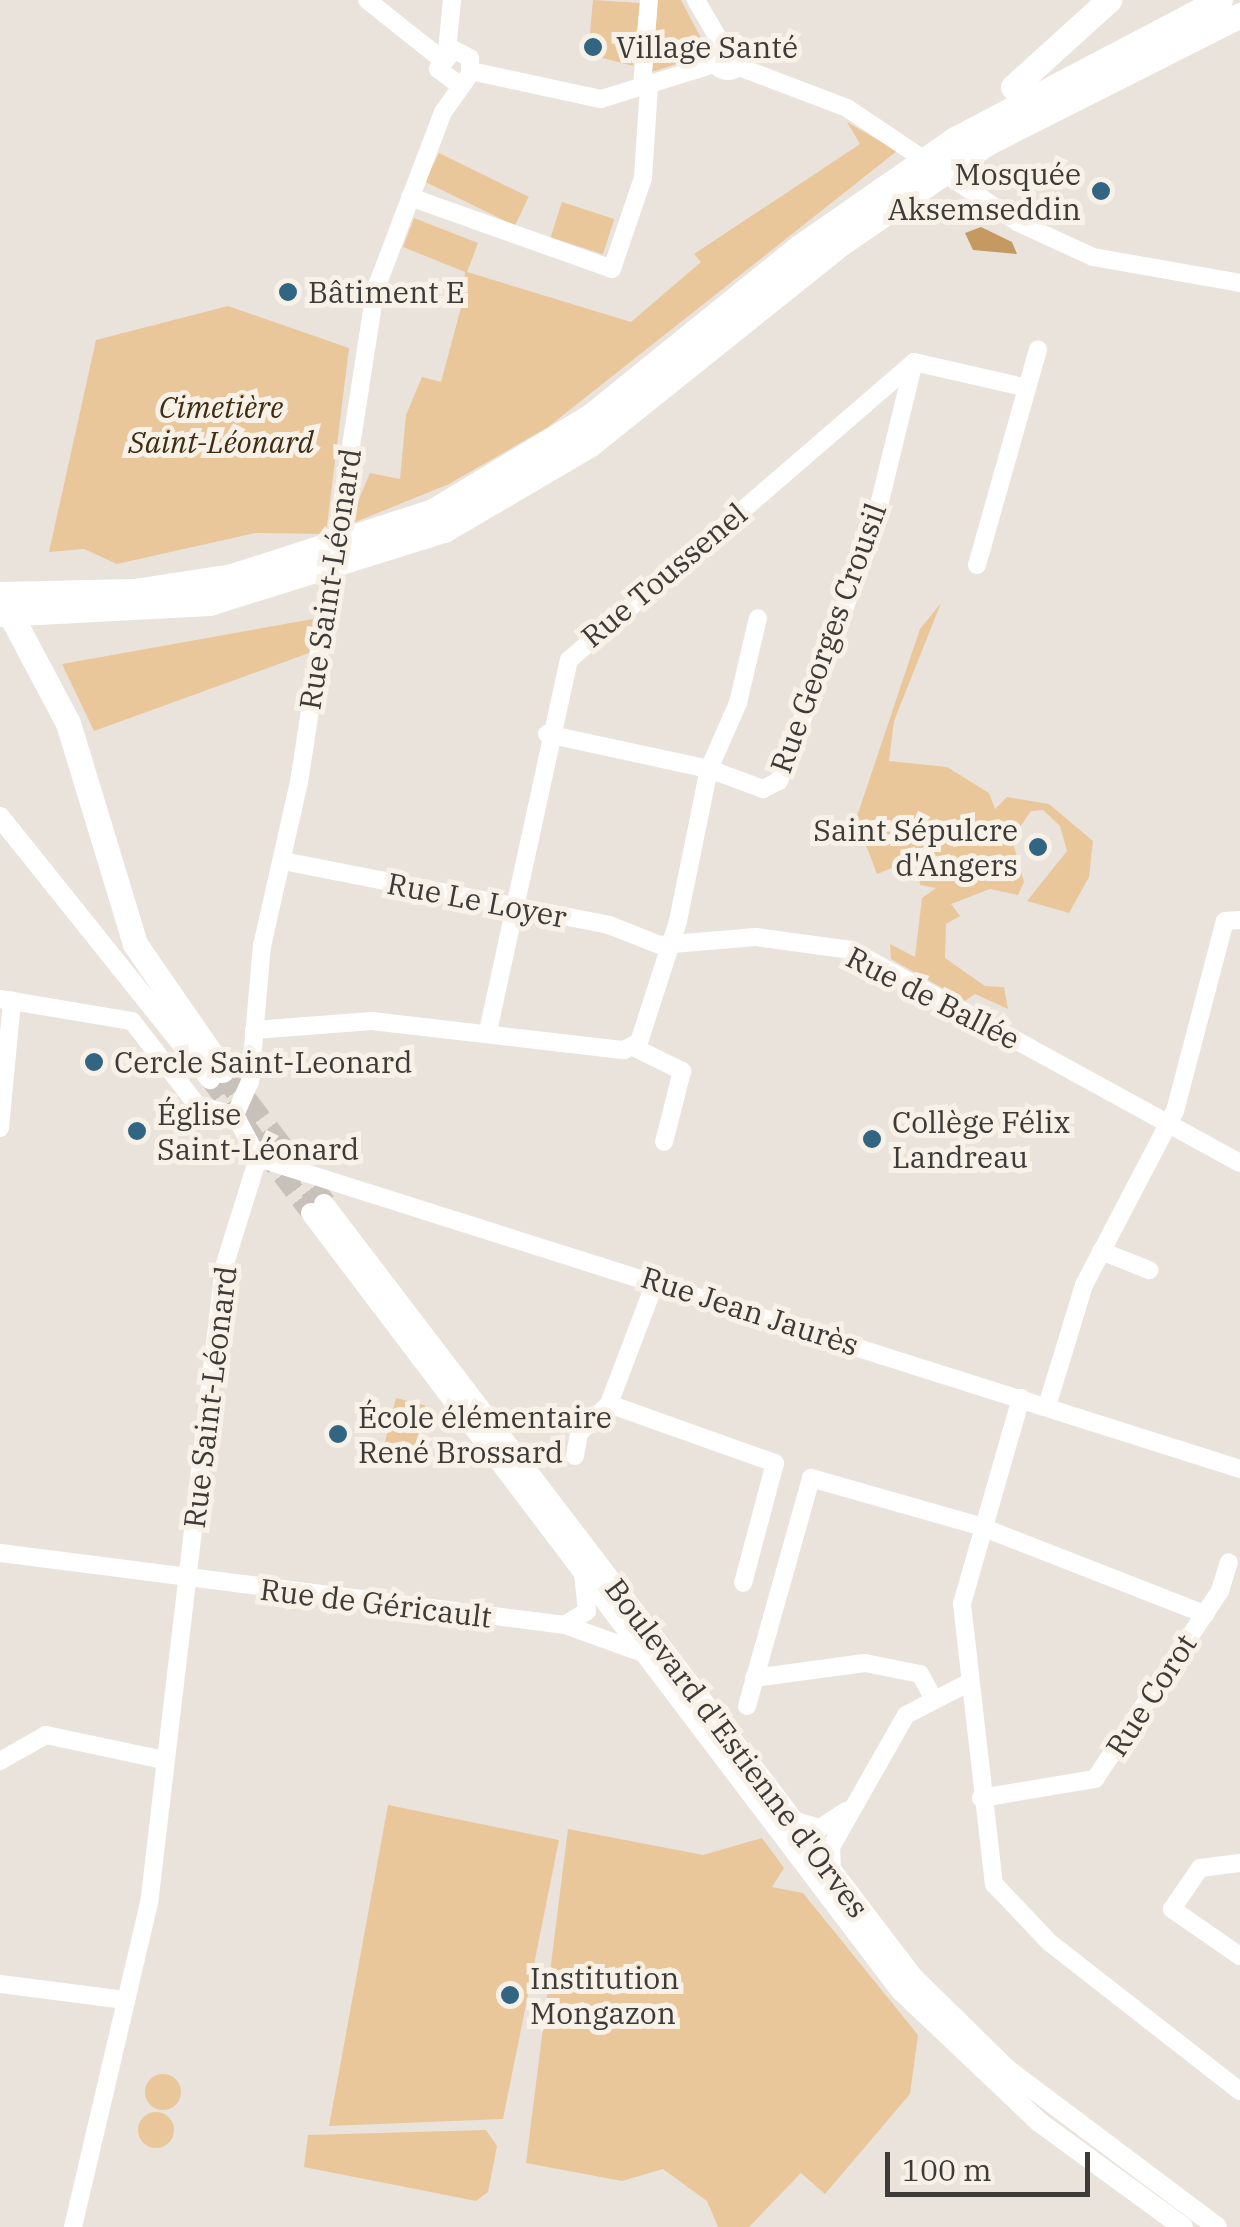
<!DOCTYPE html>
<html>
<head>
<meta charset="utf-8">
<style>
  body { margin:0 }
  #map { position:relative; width:1240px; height:2227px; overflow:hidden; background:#eae3db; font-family:"IBM Plex Serif",serif }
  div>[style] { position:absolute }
  .green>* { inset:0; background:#e9c79b; transform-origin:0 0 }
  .round { border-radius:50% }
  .water>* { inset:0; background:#c49a62 }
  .major-tunnel>* { height:20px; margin-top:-10px; transform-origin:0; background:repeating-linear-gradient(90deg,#c7c1ba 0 20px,transparent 0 30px) }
  .highway-tunnel>* { height:25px; margin-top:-12.5px; transform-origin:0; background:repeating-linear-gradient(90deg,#c7c1ba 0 25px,transparent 0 37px) }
  .minor>* { height:18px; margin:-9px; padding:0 9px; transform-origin:9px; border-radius:9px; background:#fff }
  .minor>.ring { margin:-9px; padding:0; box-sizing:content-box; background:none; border:18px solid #fff; border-radius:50% }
  .major>* { height:20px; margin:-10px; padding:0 10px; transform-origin:10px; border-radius:10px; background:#fff }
  .highway>* { height:25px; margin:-12.5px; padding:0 12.5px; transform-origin:12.5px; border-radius:12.5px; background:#fff }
  .dots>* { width:28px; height:28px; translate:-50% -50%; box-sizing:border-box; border:5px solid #f7f1e8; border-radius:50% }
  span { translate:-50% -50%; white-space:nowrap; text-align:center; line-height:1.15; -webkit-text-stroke:10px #f7f1e8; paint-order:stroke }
  .poi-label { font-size:30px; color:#3d3a37 }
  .left { translate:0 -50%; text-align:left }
  .right { translate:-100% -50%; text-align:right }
  .park-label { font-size:30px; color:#3e2c13; font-style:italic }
  .street-label { font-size:30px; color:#3d3a37 }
  .scale { position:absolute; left:885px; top:2152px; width:205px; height:45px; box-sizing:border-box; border:5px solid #3d3a37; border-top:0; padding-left:12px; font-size:30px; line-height:35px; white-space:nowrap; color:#3d3a37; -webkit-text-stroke:8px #f7f1e8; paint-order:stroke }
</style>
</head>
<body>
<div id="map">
  <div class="green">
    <div style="clip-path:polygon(593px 0,640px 3px,633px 66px,588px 54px)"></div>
    <div style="clip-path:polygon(657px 0,681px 0,704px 44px,695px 58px,652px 72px)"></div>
    <div style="clip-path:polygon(847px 122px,897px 151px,548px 427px,449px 484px,348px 525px,370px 473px,400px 479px,406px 415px,422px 377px,441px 382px,462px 304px,465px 272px,403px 247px,414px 218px,478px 243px,467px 272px,631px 322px,701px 262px,694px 254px,860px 144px)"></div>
    <div style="left:439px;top:153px;width:100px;height:32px;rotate:26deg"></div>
    <div style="left:562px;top:202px;width:55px;height:37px;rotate:18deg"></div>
    <div style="clip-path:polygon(228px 306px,349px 348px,326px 534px,255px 533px,117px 564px,84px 549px,49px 552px,96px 340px)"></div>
    <div style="clip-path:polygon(941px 603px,894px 721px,889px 761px,947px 767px,989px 793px,995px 809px,1007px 797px,1049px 804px,1093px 841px,1089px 877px,1069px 913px,1027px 901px,1067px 851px,1060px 826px,1043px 810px,1031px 811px,1012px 839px,1024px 882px,1018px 895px,990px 889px,951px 904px,960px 916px,946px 924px,945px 958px,985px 986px,1004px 987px,1008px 1009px,975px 994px,965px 1001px,891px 959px,890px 944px,915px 957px,922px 898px,936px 888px,920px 885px,917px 858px,877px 874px,856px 819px,920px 629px)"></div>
    <div style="clip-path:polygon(313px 619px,309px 653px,94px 731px,62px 664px)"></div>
    <div style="left:396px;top:1398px;width:30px;height:49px;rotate:14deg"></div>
    <div style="clip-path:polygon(388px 1805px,559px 1840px,503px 2119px,329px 2126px)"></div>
    <div style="clip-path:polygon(568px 1829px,703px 1855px,762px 1838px,784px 1868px,772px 1887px,803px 1893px,918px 2035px,910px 2094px,825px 2194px,801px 2173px,749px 2227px,718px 2227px,707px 2201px,663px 2169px,622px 2181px,526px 2163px)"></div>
    <div class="round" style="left:145px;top:2074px;width:36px;height:36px"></div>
    <div class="round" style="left:138px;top:2112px;width:36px;height:36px"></div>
    <div style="clip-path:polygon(486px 2130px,497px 2146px,488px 2192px,476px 2201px,304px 2167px,308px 2135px)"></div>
  </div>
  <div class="water">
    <div style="clip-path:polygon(981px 227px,1012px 242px,1017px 254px,973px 250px,965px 233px)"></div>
  </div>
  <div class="major-tunnel">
    <div style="left:210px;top:1079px;width:168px;rotate:53deg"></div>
  </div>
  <div class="highway-tunnel">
    <div style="left:222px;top:1070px;width:168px;rotate:52.7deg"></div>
  </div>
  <div class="minor">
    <div style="left:367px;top:0;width:93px;rotate:38.5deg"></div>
    <div style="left:696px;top:0;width:50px;rotate:59.8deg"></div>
    <div class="ring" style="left:713px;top:41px;width:12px;height:12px"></div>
    <div style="left:447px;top:51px;width:51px;rotate:-84.4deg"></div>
    <div style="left:739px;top:67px;width:116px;rotate:20.8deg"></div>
    <div style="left:847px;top:108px;width:205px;rotate:33.8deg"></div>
    <div style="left:1017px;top:222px;width:84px;rotate:24.7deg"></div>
    <div style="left:1093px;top:257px;width:149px;rotate:10deg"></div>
    <div style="left:471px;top:71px;width:133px;rotate:12.2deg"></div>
    <div style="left:601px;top:99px;width:119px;rotate:-17.1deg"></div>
    <div style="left:642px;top:87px;width:87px;rotate:-85.4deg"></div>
    <div style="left:410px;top:197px;width:214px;rotate:19.6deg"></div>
    <div style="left:612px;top:269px;width:96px;rotate:-71.2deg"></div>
    <div style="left:643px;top:178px;width:93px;rotate:-86.3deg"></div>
    <div style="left:914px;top:362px;width:112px;rotate:12.9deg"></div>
    <div style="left:977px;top:565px;width:224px;rotate:-74.2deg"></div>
    <div style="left:547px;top:734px;width:166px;rotate:12.2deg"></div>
    <div style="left:709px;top:769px;width:72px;rotate:-66.3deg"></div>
    <div style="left:738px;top:703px;width:87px;rotate:-76.8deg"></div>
    <div style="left:283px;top:861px;width:332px;rotate:11.1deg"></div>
    <div style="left:609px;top:925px;width:55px;rotate:21.4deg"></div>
    <div style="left:660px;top:945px;width:96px;rotate:-4.8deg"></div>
    <div style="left:756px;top:937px;width:96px;rotate:7.8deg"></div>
    <div style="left:851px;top:950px;width:443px;rotate:28.7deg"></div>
    <div style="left:0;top:999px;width:134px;rotate:9.5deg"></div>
    <div style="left:132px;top:1021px;width:106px;rotate:52.3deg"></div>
    <div style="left:197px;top:1105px;width:39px;rotate:15deg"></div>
    <div style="left:254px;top:1030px;width:118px;rotate:-4.4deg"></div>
    <div style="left:372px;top:1021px;width:254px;rotate:6.6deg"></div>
    <div style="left:624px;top:1050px;width:17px;rotate:-28deg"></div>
    <div style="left:639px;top:1042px;width:127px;rotate:-72.1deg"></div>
    <div style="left:678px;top:921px;width:155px;rotate:-78.5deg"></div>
    <div style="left:709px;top:769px;width:58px;rotate:20.3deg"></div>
    <div style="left:763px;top:789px;width:18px;rotate:-27deg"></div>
    <div style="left:779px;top:781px;width:260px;rotate:-69.3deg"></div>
    <div style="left:871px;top:538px;width:181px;rotate:-76.3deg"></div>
    <div style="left:488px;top:1031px;width:380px;rotate:-77.7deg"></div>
    <div style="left:569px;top:660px;width:456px;rotate:-40.8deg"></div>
    <div style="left:633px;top:1047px;width:55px;rotate:26.1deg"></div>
    <div style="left:682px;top:1071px;width:73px;rotate:104.2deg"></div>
    <div style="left:235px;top:1115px;width:36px;rotate:-66deg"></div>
    <div style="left:250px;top:1082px;width:137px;rotate:-85deg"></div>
    <div style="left:262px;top:946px;width:168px;rotate:-77.3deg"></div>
    <div style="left:299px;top:782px;width:497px;rotate:-81.2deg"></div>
    <div style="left:375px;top:291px;width:191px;rotate:-69.2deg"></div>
    <div style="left:443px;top:112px;width:47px;rotate:-54.6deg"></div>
    <div style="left:470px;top:74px;width:16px;rotate:-90deg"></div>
    <div style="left:470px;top:58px;width:18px;rotate:-153deg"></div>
    <div style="left:454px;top:50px;width:25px;rotate:130deg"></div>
    <div style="left:438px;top:69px;width:25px;rotate:37deg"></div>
    <div style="left:0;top:1128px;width:128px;rotate:-84.6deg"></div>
    <div style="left:258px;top:1158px;width:1030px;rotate:17.57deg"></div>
    <div style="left:1101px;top:1251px;width:52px;rotate:21.6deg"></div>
    <div style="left:656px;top:1280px;width:133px;rotate:110.8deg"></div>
    <div style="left:609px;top:1404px;width:176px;rotate:19.6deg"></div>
    <div style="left:775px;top:1463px;width:124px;rotate:104.9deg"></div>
    <div style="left:1021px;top:1398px;width:214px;rotate:106deg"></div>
    <div style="left:962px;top:1604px;width:282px;rotate:83.5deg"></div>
    <div style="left:994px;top:1884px;width:80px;rotate:46.5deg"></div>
    <div style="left:1049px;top:1942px;width:242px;rotate:38deg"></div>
    <div style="left:1047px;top:1406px;width:127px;rotate:-73deg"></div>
    <div style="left:1084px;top:1285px;width:196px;rotate:-62.4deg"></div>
    <div style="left:1175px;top:1111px;width:196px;rotate:-75.3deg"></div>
    <div style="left:1225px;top:921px;width:15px;rotate:-4deg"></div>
    <div style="left:575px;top:1456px;width:23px;rotate:-80deg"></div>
    <div style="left:579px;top:1433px;width:42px;rotate:-44deg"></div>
    <div style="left:0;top:1553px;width:570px;rotate:7.26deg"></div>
    <div style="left:565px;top:1625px;width:83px;rotate:19.7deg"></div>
    <div style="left:565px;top:1625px;width:26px;rotate:-32deg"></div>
    <div style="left:587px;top:1611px;width:36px;rotate:-96deg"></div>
    <div style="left:754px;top:1678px;width:112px;rotate:-7.7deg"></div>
    <div style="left:865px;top:1663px;width:56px;rotate:11.3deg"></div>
    <div style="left:920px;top:1674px;width:26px;rotate:61deg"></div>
    <div style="left:747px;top:1706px;width:237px;rotate:-74.3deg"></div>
    <div style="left:811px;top:1478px;width:175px;rotate:15.9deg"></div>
    <div style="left:979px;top:1526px;width:243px;rotate:21.3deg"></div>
    <div style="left:0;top:1761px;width:53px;rotate:-29.5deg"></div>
    <div style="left:46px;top:1735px;width:121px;rotate:12deg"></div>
    <div style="left:981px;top:1798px;width:116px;rotate:-9.5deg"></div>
    <div style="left:1095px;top:1779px;width:226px;rotate:-56.4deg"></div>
    <div style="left:1220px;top:1591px;width:30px;rotate:-73deg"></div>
    <div style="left:790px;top:1819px;width:31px;rotate:17deg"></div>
    <div style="left:820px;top:1828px;width:31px;rotate:-33deg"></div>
    <div style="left:1240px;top:1863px;width:40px;rotate:172.9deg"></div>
    <div style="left:1200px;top:1868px;width:50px;rotate:124.3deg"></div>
    <div style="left:1172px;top:1909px;width:83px;rotate:34.7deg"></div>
    <div style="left:832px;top:1874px;width:27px;rotate:-92deg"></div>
    <div style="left:831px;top:1847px;width:152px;rotate:-60.4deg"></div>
    <div style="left:906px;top:1715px;width:68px;rotate:-27.3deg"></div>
    <div style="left:0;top:1984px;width:126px;rotate:7.3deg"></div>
    <div style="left:73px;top:2227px;width:332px;rotate:-76.8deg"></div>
    <div style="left:149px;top:1904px;width:641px;rotate:-83.28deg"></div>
    <div style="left:224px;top:1267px;width:114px;rotate:-72.7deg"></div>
    <div style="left:258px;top:1158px;width:49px;rotate:-118.1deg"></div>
  </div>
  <div class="major">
    <div style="left:0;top:817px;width:336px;rotate:51.3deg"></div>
    <div style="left:324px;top:1204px;width:972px;rotate:52.69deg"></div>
    <div style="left:913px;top:1977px;width:133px;rotate:44.4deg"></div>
    <div style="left:1008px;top:2070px;width:261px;rotate:36.9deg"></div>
    <div style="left:311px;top:1213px;width:975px;rotate:52.84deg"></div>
    <div style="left:900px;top:1990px;width:192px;rotate:43.5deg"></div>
    <div style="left:1039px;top:2122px;width:178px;rotate:36.1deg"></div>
  </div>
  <div class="highway">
    <div style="left:1013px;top:87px;width:130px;rotate:-42.2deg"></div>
    <div style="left:0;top:594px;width:134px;rotate:-1.3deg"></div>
    <div style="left:134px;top:591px;width:99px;rotate:-8.7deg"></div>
    <div style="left:232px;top:576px;width:211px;rotate:-17.9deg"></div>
    <div style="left:433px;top:511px;width:186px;rotate:-31.1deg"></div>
    <div style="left:592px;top:415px;width:265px;rotate:-39deg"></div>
    <div style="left:798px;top:248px;width:191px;rotate:-34.8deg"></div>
    <div style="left:955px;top:139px;width:299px;rotate:-27.7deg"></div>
    <div style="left:7px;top:608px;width:130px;rotate:62.1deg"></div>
    <div style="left:68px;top:723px;width:231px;rotate:73.1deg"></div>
    <div style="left:135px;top:944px;width:153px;rotate:55.4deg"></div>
    <div style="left:0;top:614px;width:209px;rotate:-3deg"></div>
    <div style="left:209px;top:603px;width:246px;rotate:-17.3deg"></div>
    <div style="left:444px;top:530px;width:168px;rotate:-30.4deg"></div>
    <div style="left:589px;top:445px;width:318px;rotate:-38.7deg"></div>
    <div style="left:837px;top:246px;width:182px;rotate:-34.5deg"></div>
    <div style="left:987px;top:143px;width:284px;rotate:-26.8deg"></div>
  </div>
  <div class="dots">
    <div style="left:593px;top:47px;background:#326582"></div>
    <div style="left:1101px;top:191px;background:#326582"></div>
    <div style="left:288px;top:292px;background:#326582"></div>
    <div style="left:1038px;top:847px;background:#326582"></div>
    <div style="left:94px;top:1062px;background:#326582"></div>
    <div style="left:137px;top:1131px;background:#326582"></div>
    <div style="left:872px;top:1139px;background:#326582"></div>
    <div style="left:338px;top:1434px;background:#326582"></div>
    <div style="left:510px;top:1995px;background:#326582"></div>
  </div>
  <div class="poi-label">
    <span class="left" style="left:616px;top:47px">Village Santé</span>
    <span class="right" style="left:1081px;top:191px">Mosquée<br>Aksemseddin</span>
    <span class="left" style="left:308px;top:292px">Bâtiment E</span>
    <span class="right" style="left:1018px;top:847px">Saint Sépulcre<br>d'Angers</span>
    <span class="left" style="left:114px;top:1062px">Cercle Saint-Leonard</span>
    <span class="left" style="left:157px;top:1131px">Église<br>Saint-Léonard</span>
    <span class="left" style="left:892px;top:1139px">Collège Félix<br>Landreau</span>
    <span class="left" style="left:358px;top:1434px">École élémentaire<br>René Brossard</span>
    <span class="left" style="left:530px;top:1995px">Institution<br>Mongazon</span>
  </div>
  <div class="park-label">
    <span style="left:221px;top:424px">Cimetière<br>Saint-Léonard</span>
  </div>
  <div class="street-label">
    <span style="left:664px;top:575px;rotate:-40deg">Rue Toussenel</span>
    <span style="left:330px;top:579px;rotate:-81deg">Rue Saint-Léonard</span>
    <span style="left:828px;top:638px;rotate:-70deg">Rue Georges Crousil</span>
    <span style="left:477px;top:900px;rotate:11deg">Rue Le Loyer</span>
    <span style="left:933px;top:998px;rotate:27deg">Rue de Ballée</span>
    <span style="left:750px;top:1311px;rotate:18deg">Rue Jean Jaurès</span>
    <span style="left:210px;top:1397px;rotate:-83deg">Rue Saint-Léonard</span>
    <span style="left:376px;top:1603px;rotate:7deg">Rue de Géricault</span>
    <span style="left:1151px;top:1695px;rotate:-57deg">Rue Corot</span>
    <span style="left:737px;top:1748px;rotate:53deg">Boulevard d'Estienne d'Orves</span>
  </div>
  <div class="scale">100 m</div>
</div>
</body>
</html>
